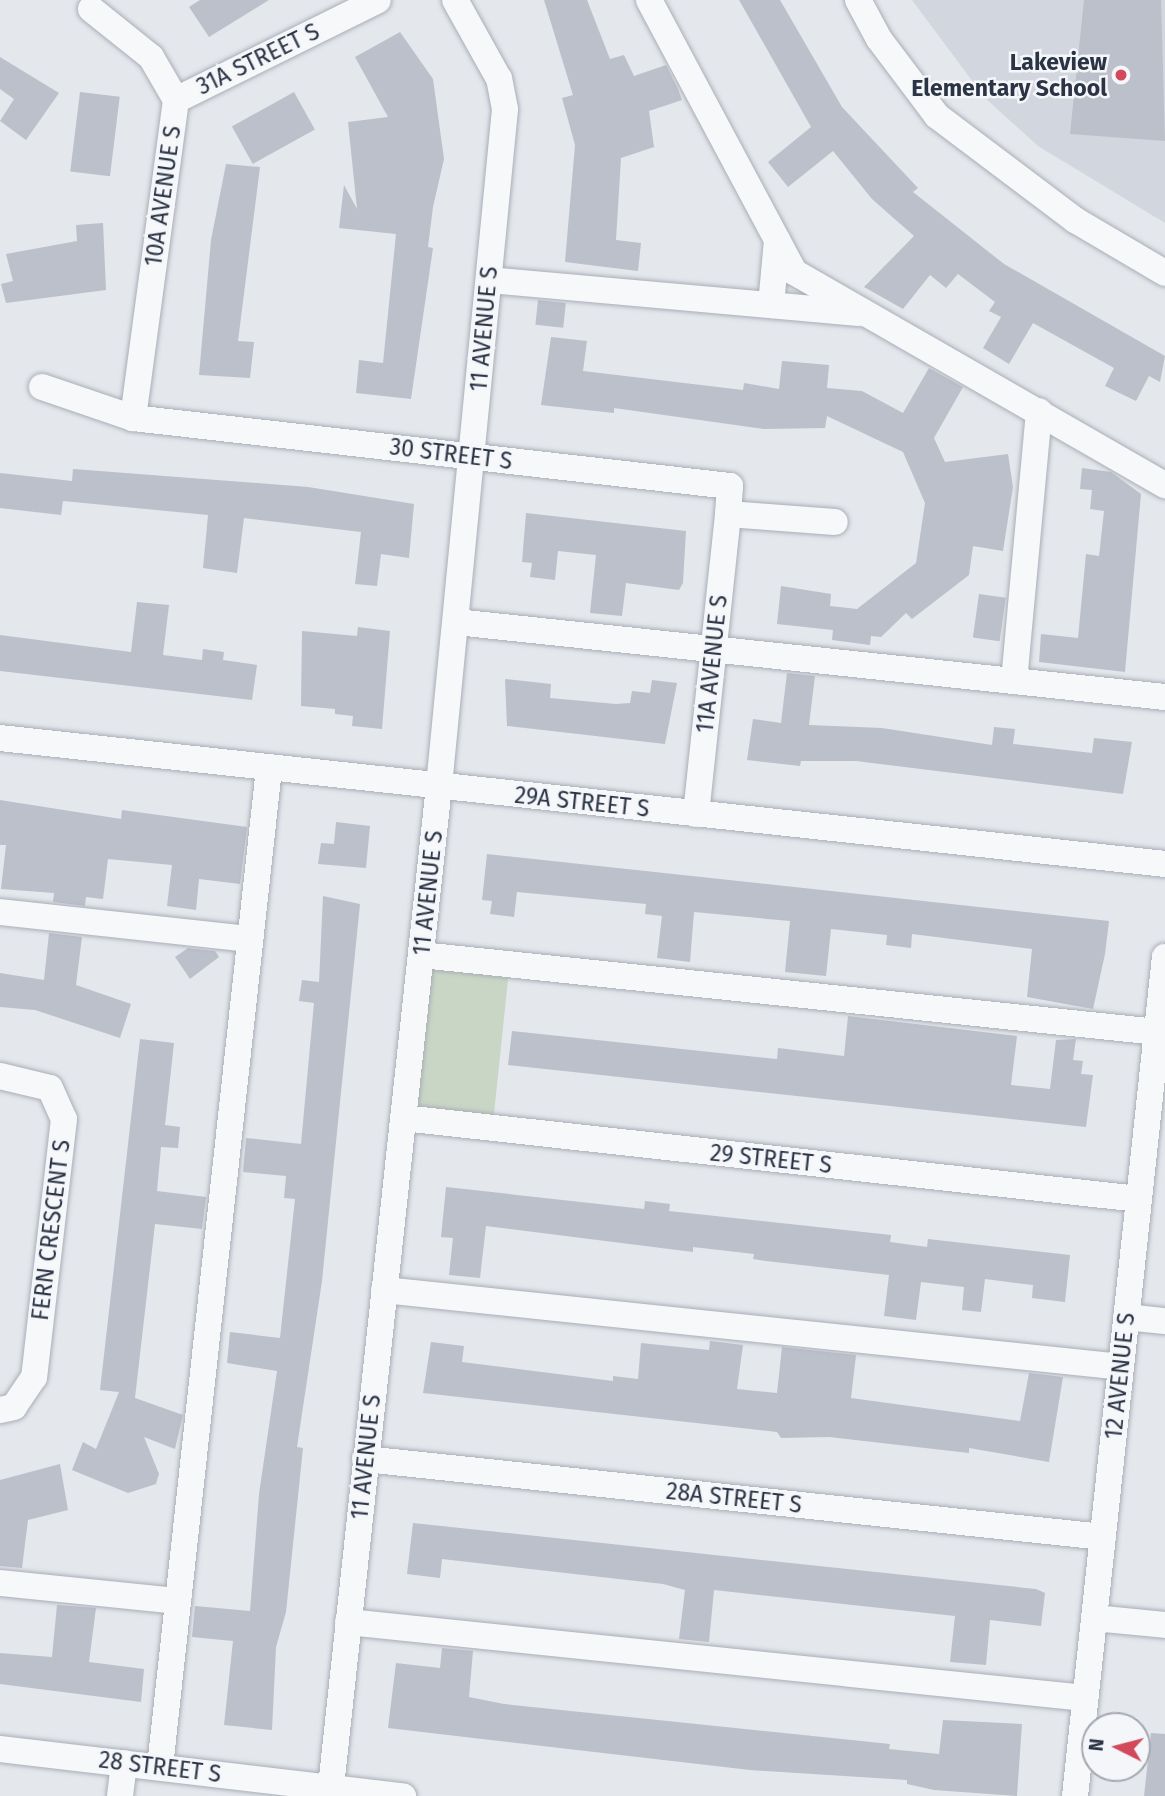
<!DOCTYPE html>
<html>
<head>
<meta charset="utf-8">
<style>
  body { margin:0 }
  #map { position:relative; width:1165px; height:1796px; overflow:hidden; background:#e4e7ec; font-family:"Fira Sans",sans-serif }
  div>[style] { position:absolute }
  .built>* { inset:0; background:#d2d6de }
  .green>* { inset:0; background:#c9d6c5; transform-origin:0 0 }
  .building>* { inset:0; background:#bbc0ca; transform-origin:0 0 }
  .roads { filter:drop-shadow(0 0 2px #a9aeb7) drop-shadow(0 0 2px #a9aeb7) }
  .minor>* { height:26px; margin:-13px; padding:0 13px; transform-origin:13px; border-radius:13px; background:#f7f8fa }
  .dots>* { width:19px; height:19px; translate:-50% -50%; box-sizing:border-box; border:4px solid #f4f6f9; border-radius:50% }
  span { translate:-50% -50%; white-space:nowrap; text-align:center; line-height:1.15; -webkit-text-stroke:5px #f4f6f9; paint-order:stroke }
  .street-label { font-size:23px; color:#2b3445 }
  .poi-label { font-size:23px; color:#2b3445; font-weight:700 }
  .right { translate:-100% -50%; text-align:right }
  .north { position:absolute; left:1081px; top:1712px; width:70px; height:70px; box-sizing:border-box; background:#f4f6f9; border:2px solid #a4a8b1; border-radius:50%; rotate:276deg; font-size:19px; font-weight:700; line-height:28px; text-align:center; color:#2b3445 }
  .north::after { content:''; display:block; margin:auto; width:24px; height:32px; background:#d1495b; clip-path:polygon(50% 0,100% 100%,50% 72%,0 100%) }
</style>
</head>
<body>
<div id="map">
  <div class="built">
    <div style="clip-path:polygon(912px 0,1165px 0,1165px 223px,1038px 146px,985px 98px)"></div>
  </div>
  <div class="green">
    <div style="left:420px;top:966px;width:89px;height:153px;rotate:6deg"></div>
  </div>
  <div class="building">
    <div style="clip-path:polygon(200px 0,269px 0,209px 37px,189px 7px)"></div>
    <div style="clip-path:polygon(544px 0,587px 0,610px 59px,624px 55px,634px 76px,666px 65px,678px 89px,682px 100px,649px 111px,654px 147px,621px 158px,616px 240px,641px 243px,638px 271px,565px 262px,575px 145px,562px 98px,573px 95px)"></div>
    <div style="clip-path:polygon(739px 0,780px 0,842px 107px,918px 188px,913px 192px,1004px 264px,1165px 356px,1160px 382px,1149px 376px,1136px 401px,1105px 386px,1114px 368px,1033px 323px,1009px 364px,983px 348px,1001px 317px,989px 311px,995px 302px,958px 274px,946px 288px,930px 275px,903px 309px,864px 287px,914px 236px,872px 199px,833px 151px,788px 187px,768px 162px,811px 127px)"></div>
    <div style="clip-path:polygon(1084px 0,1161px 0,1165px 141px,1070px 134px)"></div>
    <div style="clip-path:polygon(400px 32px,433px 79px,444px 159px,433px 207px,428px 247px,433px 248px,411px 399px,356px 393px,359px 360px,383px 363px,396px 234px,339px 228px,344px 185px,357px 209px,348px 122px,388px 117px,355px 57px)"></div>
    <div style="clip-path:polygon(0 57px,59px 93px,26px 140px,0 121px,14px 99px,0 89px)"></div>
    <div style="left:80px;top:92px;width:40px;height:80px;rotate:7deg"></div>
    <div style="left:294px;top:92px;width:43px;height:71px;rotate:61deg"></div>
    <div style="clip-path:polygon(226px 164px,260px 167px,238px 341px,254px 342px,250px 378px,199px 375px,211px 240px)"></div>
    <div style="clip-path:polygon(103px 223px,106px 290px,6px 303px,1px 284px,13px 281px,6px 254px,77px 241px,76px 225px)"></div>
    <div style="left:538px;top:300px;width:28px;height:25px;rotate:6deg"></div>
    <div style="clip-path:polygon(551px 337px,587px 341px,583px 371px,743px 390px,744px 383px,779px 389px,782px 361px,829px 365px,827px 388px,862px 391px,903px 413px,929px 368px,963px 387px,934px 438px,945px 462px,1008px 454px,1013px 487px,1003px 551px,973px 546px,969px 575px,912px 619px,906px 613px,881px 637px,871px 636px,870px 645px,832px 640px,833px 630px,777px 624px,781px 586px,831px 594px,830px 606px,857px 609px,916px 563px,925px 503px,903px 452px,827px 416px,825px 428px,764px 429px,614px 408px,614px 413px,541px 405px)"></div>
    <div style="clip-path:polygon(1082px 468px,1111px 472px,1141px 494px,1125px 672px,1039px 662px,1041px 634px,1078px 638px,1086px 554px,1099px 556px,1104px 511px,1090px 509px,1092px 490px,1080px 489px)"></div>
    <div style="clip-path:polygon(73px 469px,308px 487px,414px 504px,409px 558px,381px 554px,377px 586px,355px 584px,361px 532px,244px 518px,237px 573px,203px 568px,208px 515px,63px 501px,61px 515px,0 508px,0 473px,72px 481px)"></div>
    <div style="clip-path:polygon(526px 513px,686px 531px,683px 583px,679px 590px,626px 583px,622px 616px,590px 613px,596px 555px,558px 551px,555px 580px,530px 577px,532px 563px,522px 562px)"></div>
    <div style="left:979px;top:594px;width:27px;height:44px;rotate:8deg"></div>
    <div style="clip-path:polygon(137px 602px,169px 605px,163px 655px,202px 660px,203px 649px,224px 652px,223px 660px,257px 665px,252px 700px,0 671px,0 635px,131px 652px)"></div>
    <div style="clip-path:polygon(358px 627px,390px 631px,382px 729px,352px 726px,353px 716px,335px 714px,335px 709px,301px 706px,302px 631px,357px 636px)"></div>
    <div style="clip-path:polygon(787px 673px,815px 676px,809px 725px,882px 728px,992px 745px,994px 727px,1015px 729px,1013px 744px,1092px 753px,1094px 738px,1132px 742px,1123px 794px,856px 761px,801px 761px,800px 766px,747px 760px,753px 719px,781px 723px)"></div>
    <div style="clip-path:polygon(505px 679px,551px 684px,550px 698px,616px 704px,630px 703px,632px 691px,650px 693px,652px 680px,677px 683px,665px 744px,507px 726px)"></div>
    <div style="clip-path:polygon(0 800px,121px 819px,122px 810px,247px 827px,240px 884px,199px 879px,196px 910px,167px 906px,172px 865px,108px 859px,103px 899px,86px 897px,85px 906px,53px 902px,54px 893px,1px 889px,6px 845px,0 845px)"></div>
    <div style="clip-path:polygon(336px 822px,370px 826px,366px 868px,318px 864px,321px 843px,334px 844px)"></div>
    <div style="clip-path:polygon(487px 854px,1109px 921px,1105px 954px,1093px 1009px,1027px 997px,1032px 949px,912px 934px,911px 948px,886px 945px,887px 935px,831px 929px,826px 976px,785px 972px,790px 921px,694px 912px,690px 962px,657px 958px,662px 916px,645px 914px,646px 904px,517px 892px,514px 917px,490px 914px,492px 901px,482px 900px)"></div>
    <div style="clip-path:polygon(323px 896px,360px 904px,322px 1281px,297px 1447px,303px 1448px,286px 1612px,276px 1647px,272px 1730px,224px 1725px,233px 1641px,192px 1637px,195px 1606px,250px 1611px,259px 1494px,277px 1371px,227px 1363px,230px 1332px,280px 1338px,295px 1199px,284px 1198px,286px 1176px,243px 1172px,246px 1138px,301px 1144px,314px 1003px,299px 1001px,302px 980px,319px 982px)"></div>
    <div style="clip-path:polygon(49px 933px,82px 937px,76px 985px,131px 1004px,120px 1038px,35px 1010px,0 1007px,0 973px,44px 980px)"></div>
    <div style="clip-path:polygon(188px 948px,215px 951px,219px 957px,190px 979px,175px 957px)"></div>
    <div style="clip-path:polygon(848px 1016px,1017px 1036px,1011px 1085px,1050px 1089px,1056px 1040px,1076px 1039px,1073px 1060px,1083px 1061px,1081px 1074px,1093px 1075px,1086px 1127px,508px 1065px,512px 1031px,777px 1059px,778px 1048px,844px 1056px)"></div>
    <div style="clip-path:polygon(140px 1039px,174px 1043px,165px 1125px,180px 1127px,178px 1148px,161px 1147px,157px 1191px,206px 1197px,202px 1229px,155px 1224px,135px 1398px,183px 1415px,175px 1449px,144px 1437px,159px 1474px,156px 1484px,128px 1493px,72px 1470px,83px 1442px,96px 1449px,119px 1392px,100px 1390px)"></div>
    <div style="clip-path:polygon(446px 1187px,644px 1209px,645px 1201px,670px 1204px,669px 1211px,891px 1235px,890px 1242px,927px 1247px,928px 1239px,1070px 1255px,1065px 1302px,1032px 1298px,1033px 1285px,985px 1279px,981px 1312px,962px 1310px,964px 1287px,921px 1282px,916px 1320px,884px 1316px,889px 1275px,766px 1261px,753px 1259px,754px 1254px,693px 1247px,693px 1252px,486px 1226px,480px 1278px,449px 1275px,453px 1238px,441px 1237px)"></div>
    <div style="clip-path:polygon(710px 1341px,743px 1345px,737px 1389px,777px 1393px,782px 1347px,856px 1355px,851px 1398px,1020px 1421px,1029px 1373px,1063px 1377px,1049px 1462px,969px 1448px,969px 1453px,829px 1437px,781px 1438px,777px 1432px,423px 1393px,431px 1342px,464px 1346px,462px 1362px,613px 1381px,613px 1376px,638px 1379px,641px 1343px,709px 1350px)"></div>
    <div style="clip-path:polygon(60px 1464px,68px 1510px,28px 1520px,22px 1568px,0 1566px,0 1480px)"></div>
    <div style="clip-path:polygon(413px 1523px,1036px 1589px,1045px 1593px,1041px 1626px,990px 1620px,986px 1665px,950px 1662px,955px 1616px,714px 1590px,709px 1642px,679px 1639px,685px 1590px,663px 1584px,442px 1559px,440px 1578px,407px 1574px)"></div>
    <div style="clip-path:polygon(57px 1605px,96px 1608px,89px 1662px,144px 1669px,141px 1702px,0 1684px,0 1653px,52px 1657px)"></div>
    <div style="clip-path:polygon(442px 1648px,473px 1651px,469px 1697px,504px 1704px,890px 1744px,889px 1749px,939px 1754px,943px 1720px,1022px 1724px,1017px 1796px,934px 1790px,907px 1784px,907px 1780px,750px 1770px,388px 1728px,396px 1663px,440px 1668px)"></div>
    <div style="clip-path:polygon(1151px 1733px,1165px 1734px,1165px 1796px,1144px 1796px)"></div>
  </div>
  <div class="roads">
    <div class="minor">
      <div style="left:649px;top:0;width:308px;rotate:61.9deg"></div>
      <div style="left:794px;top:272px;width:428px;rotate:29.9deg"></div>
      <div style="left:858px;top:0;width:44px;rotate:61.7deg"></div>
      <div style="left:879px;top:39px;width:96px;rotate:53deg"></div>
      <div style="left:937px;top:116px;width:173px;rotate:37deg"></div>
      <div style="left:1075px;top:220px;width:104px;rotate:30.5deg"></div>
      <div style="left:91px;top:9px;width:77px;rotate:38.7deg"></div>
      <div style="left:151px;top:57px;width:50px;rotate:59.8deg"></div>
      <div style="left:176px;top:100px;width:321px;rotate:97.7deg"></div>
      <div style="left:176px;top:100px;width:225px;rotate:-26.3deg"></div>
      <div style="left:489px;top:280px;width:372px;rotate:5.1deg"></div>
      <div style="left:771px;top:305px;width:65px;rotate:-84.7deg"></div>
      <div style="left:42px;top:387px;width:96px;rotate:18.8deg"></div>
      <div style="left:133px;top:418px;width:601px;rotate:6.5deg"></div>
      <div style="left:730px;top:486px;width:28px;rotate:94deg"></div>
      <div style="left:728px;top:514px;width:107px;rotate:4.3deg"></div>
      <div style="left:456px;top:622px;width:713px;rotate:6.04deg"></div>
      <div style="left:1014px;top:681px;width:271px;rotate:-84.7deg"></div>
      <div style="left:0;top:738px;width:1172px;rotate:6.17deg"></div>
      <div style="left:696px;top:814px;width:302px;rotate:-83.9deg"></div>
      <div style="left:0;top:912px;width:248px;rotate:6.2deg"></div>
      <div style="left:421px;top:955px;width:740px;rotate:5.97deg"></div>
      <div style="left:0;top:1076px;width:51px;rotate:13.5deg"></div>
      <div style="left:50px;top:1088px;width:34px;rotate:66deg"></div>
      <div style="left:64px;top:1119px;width:260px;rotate:96.6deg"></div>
      <div style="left:34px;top:1377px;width:36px;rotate:124deg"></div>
      <div style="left:14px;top:1407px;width:14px;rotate:168deg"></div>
      <div style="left:403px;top:1118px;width:740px;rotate:6.28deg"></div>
      <div style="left:384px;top:1290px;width:741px;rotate:5.96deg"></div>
      <div style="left:1126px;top:1317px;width:39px;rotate:6deg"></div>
      <div style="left:365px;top:1459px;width:742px;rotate:6.03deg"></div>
      <div style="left:0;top:1583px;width:179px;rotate:5.8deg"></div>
      <div style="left:1094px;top:1618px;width:71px;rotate:5.6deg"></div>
      <div style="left:348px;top:1622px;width:741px;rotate:5.89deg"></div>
      <div style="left:0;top:1749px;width:406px;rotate:6.7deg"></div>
      <div style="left:160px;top:1767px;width:1005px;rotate:-83.77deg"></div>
      <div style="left:120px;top:1796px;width:33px;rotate:-83deg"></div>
      <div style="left:330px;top:1796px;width:1016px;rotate:-83.84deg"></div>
      <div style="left:439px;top:786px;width:680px;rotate:-84.43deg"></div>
      <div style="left:505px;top:109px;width:31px;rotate:-101deg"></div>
      <div style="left:499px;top:79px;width:90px;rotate:-119.1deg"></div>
      <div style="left:1075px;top:1796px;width:844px;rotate:-83.88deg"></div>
    </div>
  </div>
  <div class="dots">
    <div style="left:1121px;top:75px;background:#d1495b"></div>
  </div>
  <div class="street-label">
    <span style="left:258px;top:59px;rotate:-26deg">31A STREET S</span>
    <span style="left:163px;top:196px;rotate:-82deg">10A AVENUE S</span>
    <span style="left:484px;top:329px;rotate:-85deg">11 AVENUE S</span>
    <span style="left:451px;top:454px;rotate:7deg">30 STREET S</span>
    <span style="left:712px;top:664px;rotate:-84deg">11A AVENUE S</span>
    <span style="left:582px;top:802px;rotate:6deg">29A STREET S</span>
    <span style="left:428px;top:893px;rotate:-84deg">11 AVENUE S</span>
    <span style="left:771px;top:1159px;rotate:6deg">29 STREET S</span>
    <span style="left:51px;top:1230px;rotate:-83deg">FERN CRESCENT S</span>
    <span style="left:1120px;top:1376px;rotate:-84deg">12 AVENUE S</span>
    <span style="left:366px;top:1457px;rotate:-84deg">11 AVENUE S</span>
    <span style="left:734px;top:1498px;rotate:6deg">28A STREET S</span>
    <span style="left:160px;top:1767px;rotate:7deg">28 STREET S</span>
  </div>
  <div class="poi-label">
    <span class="right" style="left:1107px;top:75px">Lakeview<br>Elementary School</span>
  </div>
  <div class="north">N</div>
</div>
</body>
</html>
